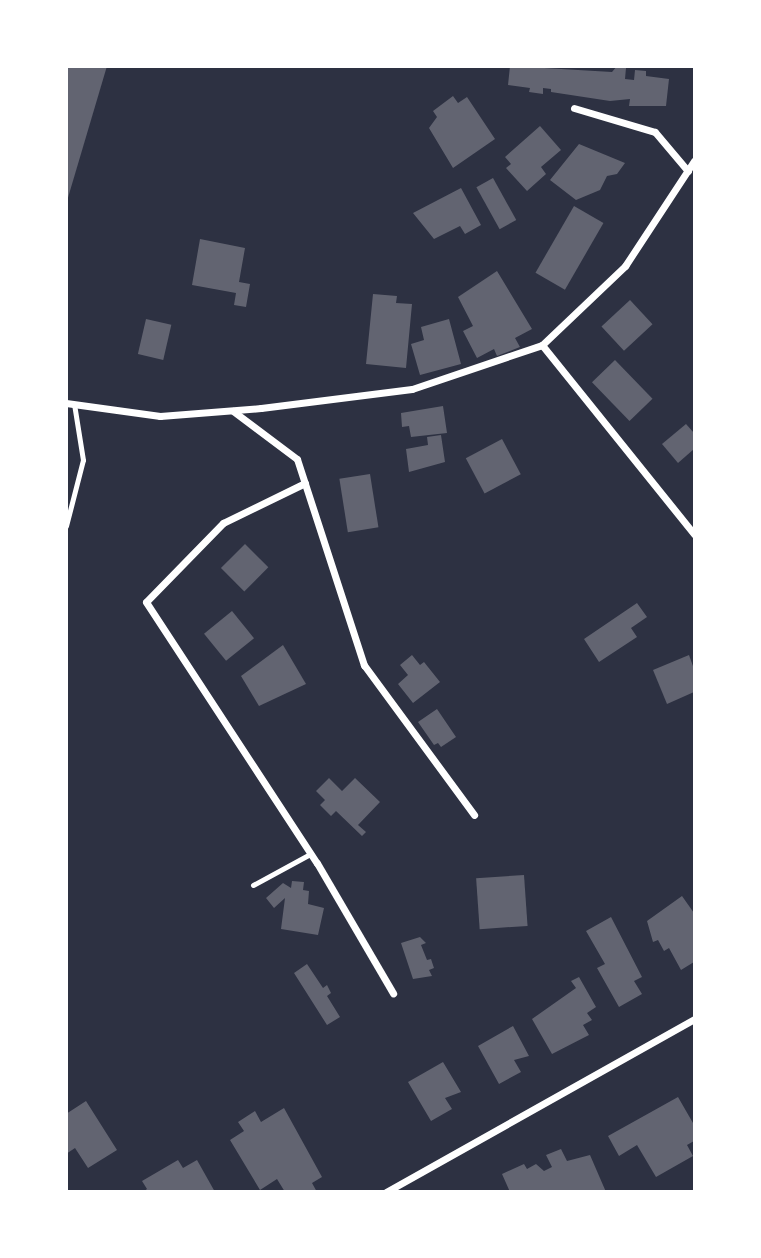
<!DOCTYPE html>
<html>
<head>
<meta charset="utf-8">
<style>
  body { margin:0 }
  #map { position:relative; width:761px; height:1258px; overflow:hidden; background:#2d3142; font-family:Bitter,serif }
  div>[style] { position:absolute }
  .building>* { inset:0; background:#626471; transform-origin:0 0 }
  .service>* { height:5px; margin:-2.5px; padding:0 2.5px; transform-origin:2.5px; border-radius:2.5px; background:#fff }
  .minor>* { height:7px; margin:-3.5px; padding:0 3.5px; transform-origin:3.5px; border-radius:3.5px; background:#fff }
  span { translate:-50% -50%; white-space:nowrap; text-align:center; line-height:1.15; -webkit-text-stroke:5px #fff; paint-order:stroke }
  .frame { position:absolute; inset:0; border:68px solid #fff; pointer-events:none }
</style>
</head>
<body>
<div id="map">
  <div class="building">
    <div style="clip-path:polygon(66px 66px,107px 66px,67px 201px,66px 201px)"></div>
    <div style="clip-path:polygon(510px 66px,612px 72px,617px 66px,626px 68px,625px 79px,634px 80px,635px 70px,646px 71px,646px 76px,669px 79px,666px 106px,629px 106px,630px 99px,610px 101px,551px 92px,551px 89px,543px 88px,543px 94px,529px 92px,530px 88px,508px 85px)"></div>
    <div style="clip-path:polygon(453px 96px,458px 103px,467px 97px,495px 139px,453px 168px,429px 128px,437px 117px,433px 111px)"></div>
    <div style="clip-path:polygon(540px 126px,561px 150px,541px 167px,546px 174px,527px 191px,506px 168px,511px 164px,505px 157px)"></div>
    <div style="clip-path:polygon(579px 144px,625px 163px,617px 174px,607px 176px,600px 190px,576px 200px,550px 180px)"></div>
    <div style="left:493px;top:178px;width:48px;height:19px;rotate:61deg"></div>
    <div style="clip-path:polygon(461px 188px,481px 225px,465px 234px,460px 226px,434px 239px,413px 213px)"></div>
    <div style="left:574px;top:206px;width:34px;height:77px;rotate:30deg"></div>
    <div style="clip-path:polygon(200px 239px,245px 248px,239px 282px,250px 284px,246px 307px,234px 305px,236px 293px,192px 285px)"></div>
    <div style="clip-path:polygon(497px 271px,532px 329px,515px 338px,520px 347px,497px 356px,494px 349px,477px 358px,463px 331px,473px 326px,458px 297px)"></div>
    <div style="clip-path:polygon(373px 294px,397px 296px,396px 303px,412px 304px,406px 368px,366px 364px)"></div>
    <div style="left:630px;top:300px;width:33px;height:39px;rotate:47deg"></div>
    <div style="left:146px;top:319px;width:26px;height:36px;rotate:13deg"></div>
    <div style="clip-path:polygon(449px 319px,461px 364px,420px 375px,411px 344px,424px 340px,421px 327px)"></div>
    <div style="left:615px;top:360px;width:54px;height:32px;rotate:46deg"></div>
    <div style="clip-path:polygon(443px 406px,447px 433px,411px 437px,409px 426px,402px 427px,401px 413px)"></div>
    <div style="clip-path:polygon(686px 424px,694px 433px,694px 449px,678px 463px,662px 444px)"></div>
    <div style="clip-path:polygon(441px 435px,445px 462px,409px 472px,406px 449px,428px 445px,427px 437px)"></div>
    <div style="left:502px;top:439px;width:40px;height:41px;rotate:62deg"></div>
    <div style="left:370px;top:474px;width:54px;height:31px;rotate:81deg"></div>
    <div style="left:245px;top:544px;width:33px;height:34px;rotate:45deg"></div>
    <div style="clip-path:polygon(637px 603px,647px 617px,631px 628px,637px 637px,599px 662px,584px 639px)"></div>
    <div style="left:232px;top:611px;width:35px;height:36px;rotate:51deg"></div>
    <div style="clip-path:polygon(283px 645px,306px 684px,259px 706px,241px 676px)"></div>
    <div style="clip-path:polygon(412px 655px,420px 665px,424px 662px,440px 682px,413px 703px,398px 684px,408px 675px,400px 665px)"></div>
    <div style="clip-path:polygon(689px 655px,694px 669px,694px 692px,667px 704px,653px 670px)"></div>
    <div style="clip-path:polygon(437px 709px,456px 737px,441px 747px,438px 743px,434px 745px,418px 722px)"></div>
    <div style="clip-path:polygon(329px 778px,342px 791px,355px 778px,380px 802px,358px 825px,366px 832px,362px 836px,336px 811px,331px 816px,320px 805px,325px 800px,316px 791px)"></div>
    <div style="left:524px;top:875px;width:51px;height:48px;rotate:86deg"></div>
    <div style="clip-path:polygon(292px 881px,304px 882px,303px 890px,309px 891px,308px 904px,324px 908px,318px 935px,281px 929px,285px 898px,274px 908px,266px 898px,283px 883px,291px 888px)"></div>
    <div style="clip-path:polygon(682px 896px,694px 913px,694px 962px,681px 970px,669px 948px,664px 951px,658px 940px,653px 942px,647px 921px)"></div>
    <div style="clip-path:polygon(611px 917px,642px 977px,634px 981px,642px 994px,619px 1007px,597px 968px,605px 964px,586px 931px)"></div>
    <div style="clip-path:polygon(420px 937px,426px 943px,421px 945px,427px 960px,431px 959px,434px 968px,429px 970px,432px 976px,413px 979px,401px 943px)"></div>
    <div style="clip-path:polygon(307px 964px,323px 988px,327px 985px,331px 993px,327px 996px,340px 1017px,327px 1025px,294px 973px)"></div>
    <div style="clip-path:polygon(579px 977px,596px 1007px,587px 1013px,592px 1020px,583px 1025px,589px 1035px,552px 1054px,532px 1019px,576px 988px,571px 981px)"></div>
    <div style="clip-path:polygon(513px 1026px,529px 1056px,514px 1060px,521px 1072px,499px 1084px,478px 1046px)"></div>
    <div style="clip-path:polygon(443px 1062px,461px 1092px,445px 1098px,452px 1109px,431px 1121px,408px 1082px)"></div>
    <div style="clip-path:polygon(678px 1097px,693px 1123px,694px 1141px,687px 1145px,693px 1156px,656px 1177px,637px 1145px,619px 1156px,608px 1136px)"></div>
    <div style="clip-path:polygon(86px 1101px,117px 1150px,88px 1168px,75px 1148px,66px 1154px,66px 1114px)"></div>
    <div style="clip-path:polygon(284px 1108px,322px 1177px,312px 1183px,317px 1192px,285px 1192px,277px 1179px,260px 1190px,230px 1140px,244px 1131px,238px 1122px,255px 1111px,261px 1122px)"></div>
    <div style="clip-path:polygon(561px 1149px,567px 1161px,590px 1155px,606px 1192px,510px 1192px,502px 1174px,524px 1164px,527px 1169px,536px 1164px,544px 1171px,552px 1167px,546px 1155px)"></div>
    <div style="clip-path:polygon(178px 1160px,183px 1168px,197px 1160px,215px 1192px,143px 1192px,147px 1189px,142px 1181px)"></div>
  </div>
  <div class="service">
    <div style="left:66px;top:526px;width:68px;rotate:-75.6deg"></div>
    <div style="left:83px;top:460px;width:57px;rotate:-99.1deg"></div>
    <div style="left:253px;top:885px;width:65px;rotate:-28.5deg"></div>
  </div>
  <div class="minor">
    <div style="left:574px;top:108px;width:84px;rotate:16.5deg"></div>
    <div style="left:655px;top:132px;width:51px;rotate:49.8deg"></div>
    <div style="left:542px;top:345px;width:243px;rotate:51.2deg"></div>
    <div style="left:66px;top:403px;width:95px;rotate:7.9deg"></div>
    <div style="left:160px;top:416px;width:101px;rotate:-4.5deg"></div>
    <div style="left:261px;top:408px;width:152px;rotate:-7.2deg"></div>
    <div style="left:412px;top:389px;width:137px;rotate:-18.7deg"></div>
    <div style="left:542px;top:345px;width:115px;rotate:-43.6deg"></div>
    <div style="left:625px;top:266px;width:126px;rotate:-56.7deg"></div>
    <div style="left:233px;top:411px;width:80px;rotate:36.9deg"></div>
    <div style="left:297px;top:459px;width:217px;rotate:72deg"></div>
    <div style="left:364px;top:665px;width:186px;rotate:53.7deg"></div>
    <div style="left:305px;top:483px;width:91px;rotate:154deg"></div>
    <div style="left:223px;top:523px;width:110px;rotate:134.3deg"></div>
    <div style="left:146px;top:602px;width:312px;rotate:56.8deg"></div>
    <div style="left:317px;top:863px;width:151px;rotate:59.7deg"></div>
    <div style="left:386px;top:1192px;width:353px;rotate:-29.3deg"></div>
  </div>
  <div class="frame"></div>
</div>
</body>
</html>
